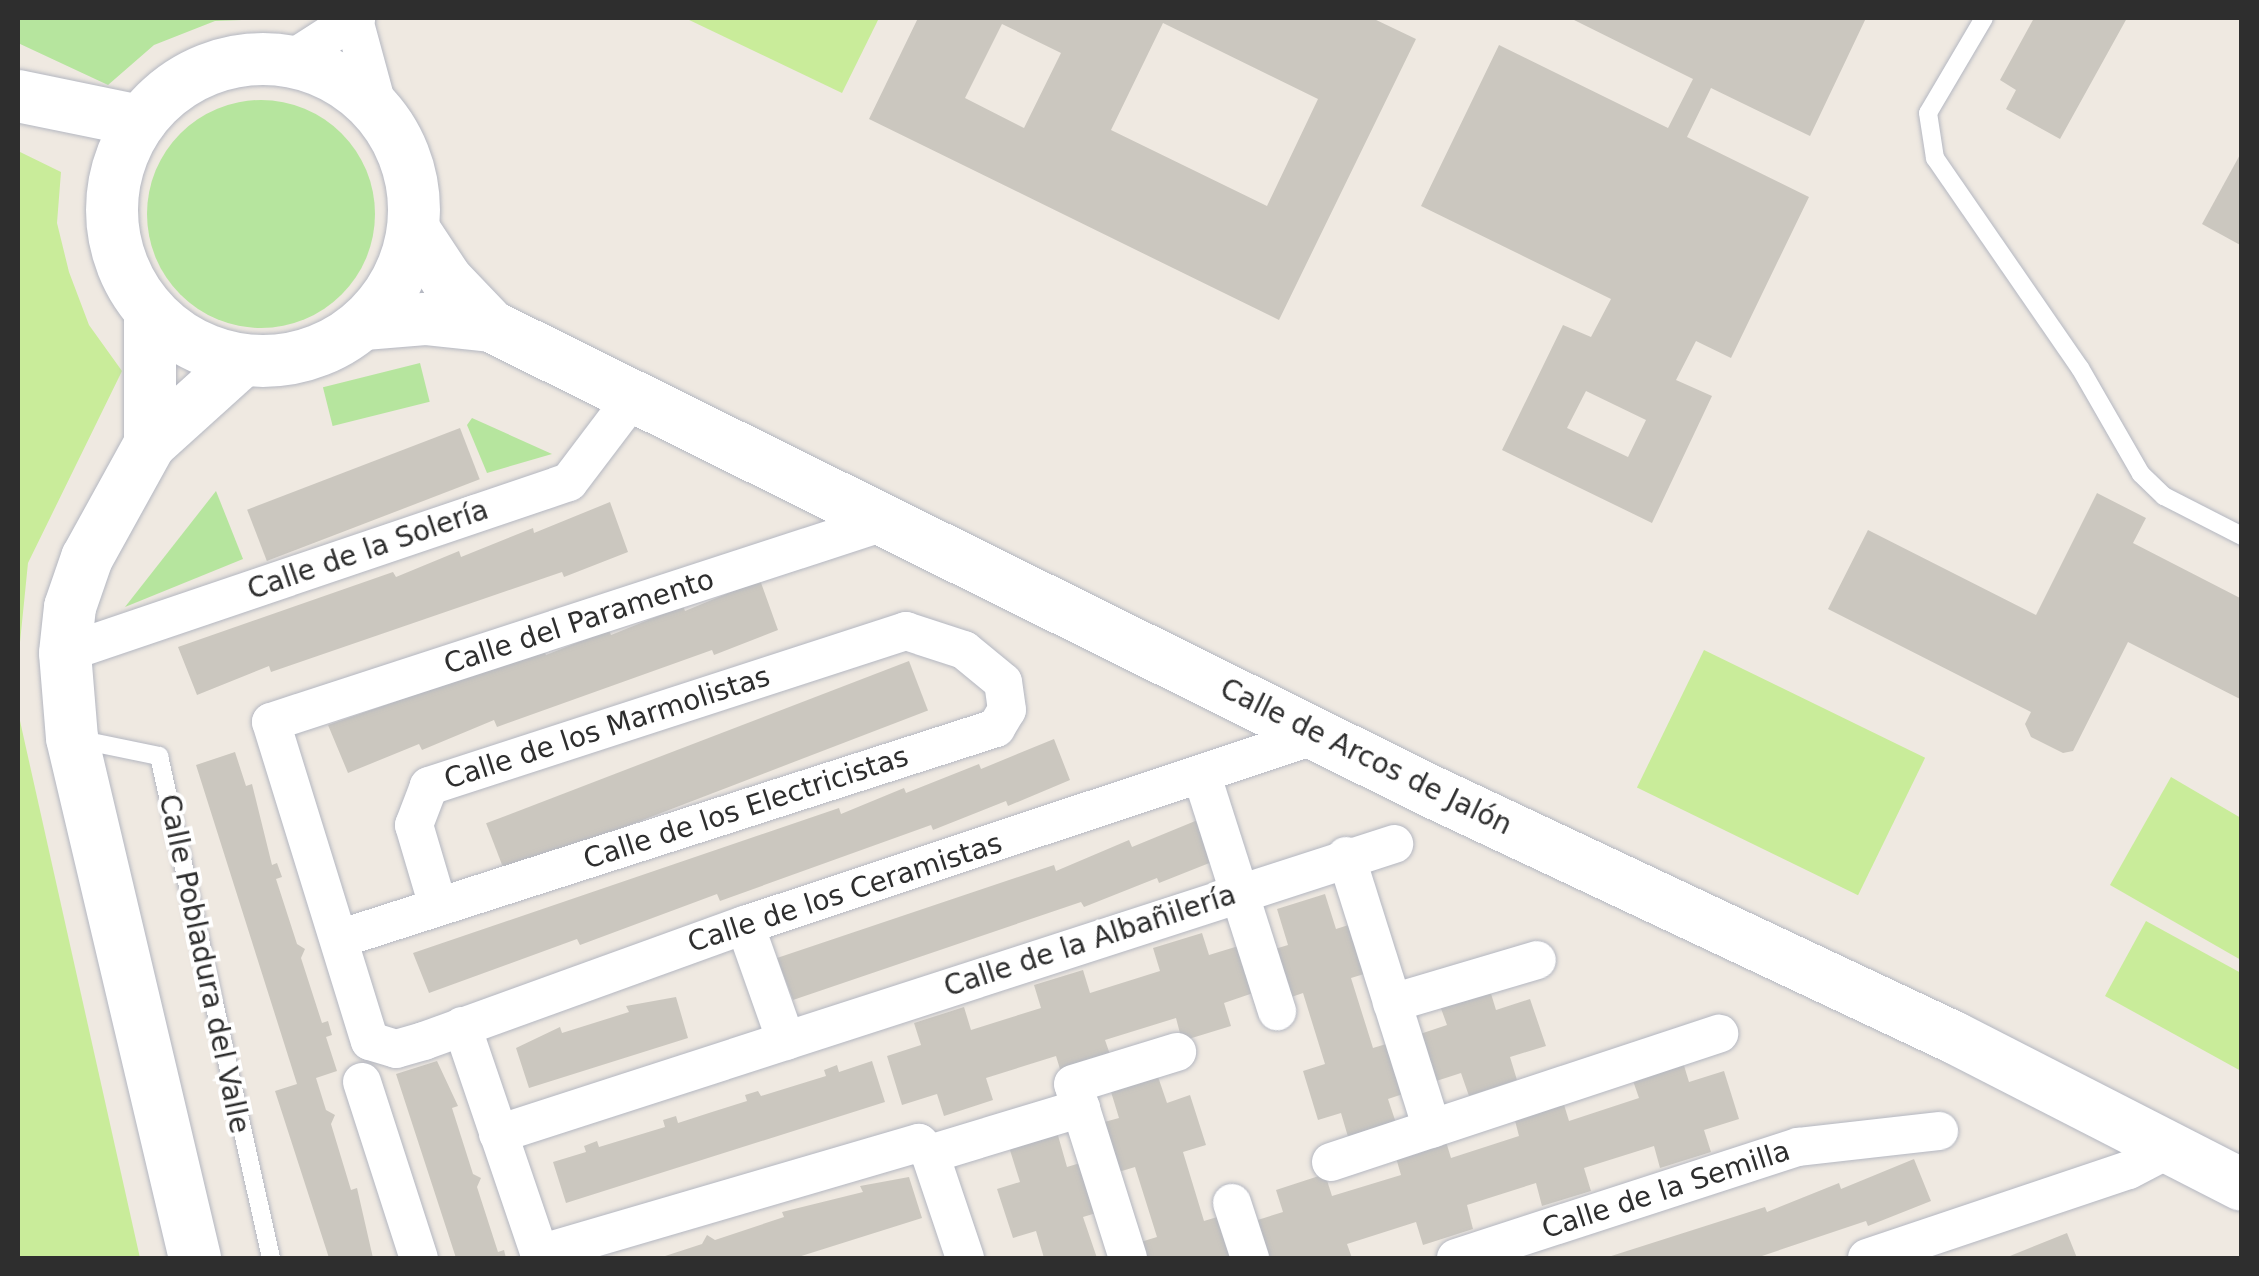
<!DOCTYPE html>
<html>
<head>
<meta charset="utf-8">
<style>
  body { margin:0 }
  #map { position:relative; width:2259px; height:1276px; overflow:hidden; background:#efe9e1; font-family:"DejaVu Sans",sans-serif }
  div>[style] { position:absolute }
  .green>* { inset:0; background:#b6e59e; transform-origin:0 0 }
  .round { border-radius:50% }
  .pitch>* { inset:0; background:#c9ec9a; transform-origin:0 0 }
  .building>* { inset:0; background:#cbc7bf; transform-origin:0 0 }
  .roads { filter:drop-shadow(0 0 2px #b4b7c1) drop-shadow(0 0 2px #b4b7c1) }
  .lane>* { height:18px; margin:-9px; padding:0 9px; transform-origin:9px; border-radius:9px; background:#fff }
  .street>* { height:38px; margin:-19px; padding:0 19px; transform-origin:19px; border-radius:19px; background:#fff }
  .secondary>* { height:52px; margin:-26px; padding:0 26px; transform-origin:26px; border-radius:26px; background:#fff }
  .secondary>.ring { margin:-26px; padding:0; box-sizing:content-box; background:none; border:52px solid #fff; border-radius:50% }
  span { translate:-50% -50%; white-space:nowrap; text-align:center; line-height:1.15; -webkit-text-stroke:8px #fff; paint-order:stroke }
  .street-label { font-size:28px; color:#2e2e2e }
  .frame { position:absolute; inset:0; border:20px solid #2e2e2e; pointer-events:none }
</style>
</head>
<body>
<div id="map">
  <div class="green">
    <div style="clip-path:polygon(18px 18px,296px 18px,215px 21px,154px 45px,108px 85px,18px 43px)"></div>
    <div class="round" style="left:147px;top:100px;width:228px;height:228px"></div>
    <div style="left:420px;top:363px;width:40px;height:100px;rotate:76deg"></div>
    <div style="clip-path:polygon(472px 418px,552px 454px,487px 473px,467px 425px)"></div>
    <div style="clip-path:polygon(216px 491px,243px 559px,125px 607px)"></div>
  </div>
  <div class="pitch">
    <div style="clip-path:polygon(685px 18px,879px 18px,842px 93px)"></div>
    <div style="clip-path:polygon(18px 151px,61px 172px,57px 223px,69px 272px,89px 325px,122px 371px,28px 563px,18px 662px)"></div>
    <div style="left:1704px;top:650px;width:246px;height:153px;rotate:26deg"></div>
    <div style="clip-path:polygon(18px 712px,140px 1258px,18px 1258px)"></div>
    <div style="clip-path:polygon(2171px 777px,2241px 818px,2241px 960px,2110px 885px)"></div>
    <div style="clip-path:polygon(2146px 921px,2241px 973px,2241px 1071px,2105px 996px)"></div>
  </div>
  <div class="building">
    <div style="clip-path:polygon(evenodd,918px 18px,1372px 18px,1416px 39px,1279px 320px,869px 119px,918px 18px,1163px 23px,1318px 99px,1267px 206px,1111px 130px,1163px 23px,918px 18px,1002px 24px,1061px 53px,1024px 128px,965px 98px,1002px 24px)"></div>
    <div style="clip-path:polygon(evenodd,1570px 18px,1866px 18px,1810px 136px,1711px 88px,1687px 137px,1809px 197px,1731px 358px,1696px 341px,1676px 380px,1712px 396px,1652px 523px,1502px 450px,1563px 325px,1591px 337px,1611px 299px,1421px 206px,1499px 45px,1668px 128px,1693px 79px,1570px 18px,1586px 391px,1646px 420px,1628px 457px,1567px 428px,1586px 391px)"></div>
    <div style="clip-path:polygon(2034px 18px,2127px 18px,2060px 139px,2006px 109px,2016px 90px,2000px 80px)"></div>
    <div style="clip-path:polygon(2242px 151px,2242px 246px,2202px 224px)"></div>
    <div style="left:460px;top:428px;width:55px;height:228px;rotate:69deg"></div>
    <div style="clip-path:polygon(2097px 493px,2146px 518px,2133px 543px,2242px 599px,2242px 700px,2128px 642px,2073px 751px,2063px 753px,2031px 737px,2025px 724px,2031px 712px,1828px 609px,1868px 530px,2036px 615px)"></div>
    <div style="clip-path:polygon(610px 502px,628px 552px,564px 577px,562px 572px,271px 672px,269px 666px,197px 695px,178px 647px,393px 572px,396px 577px,459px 551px,461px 557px,533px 528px,534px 533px)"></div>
    <div style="clip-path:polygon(760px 580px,778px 630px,714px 655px,712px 650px,497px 727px,494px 720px,422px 750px,419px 744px,348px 773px,328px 725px,544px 650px,546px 655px,609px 630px,611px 635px,683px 606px,685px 611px)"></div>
    <div style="left:909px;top:661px;width:53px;height:453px;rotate:69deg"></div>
    <div style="clip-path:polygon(1054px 739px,1070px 780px,1008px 806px,1006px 801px,933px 830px,931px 825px,720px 901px,717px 894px,580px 945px,577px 939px,429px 993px,413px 953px,839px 808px,841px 814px,904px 788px,906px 793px,979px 764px,981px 769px)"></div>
    <div style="clip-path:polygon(235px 752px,246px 786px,252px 784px,272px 865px,277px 863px,282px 877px,276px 879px,297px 944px,305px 949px,301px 958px,322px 1023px,328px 1021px,332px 1035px,326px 1037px,337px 1071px,316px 1078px,326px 1110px,335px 1115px,331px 1124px,351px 1190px,357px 1188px,373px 1258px,329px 1258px,275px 1091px,297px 1084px,196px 765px)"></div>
    <div style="clip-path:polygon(1205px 817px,1222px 858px,1159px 883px,1157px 878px,1084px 907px,1081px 902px,793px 1000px,777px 958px,1054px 865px,1056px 871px,1129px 840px,1132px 847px)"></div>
    <div style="clip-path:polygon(1325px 894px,1336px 929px,1358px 922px,1374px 971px,1351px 978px,1373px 1048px,1396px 1041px,1412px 1091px,1388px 1099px,1399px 1132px,1351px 1147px,1341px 1113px,1318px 1120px,1303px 1071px,1325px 1064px,1303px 993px,1280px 1001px,1265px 952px,1288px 945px,1277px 909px)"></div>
    <div style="clip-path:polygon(1202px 933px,1209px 955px,1245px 944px,1259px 991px,1224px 1003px,1231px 1026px,1182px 1041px,1176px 1018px,1105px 1040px,1113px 1063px,1063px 1079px,1056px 1056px,986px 1078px,993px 1100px,944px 1116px,937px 1094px,902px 1105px,887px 1056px,921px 1045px,914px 1023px,964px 1007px,971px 1030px,1041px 1008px,1034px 985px,1083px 970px,1090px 993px,1160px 971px,1153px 948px)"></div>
    <div style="clip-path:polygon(1489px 987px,1496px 1010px,1530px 999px,1546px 1046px,1510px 1057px,1517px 1080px,1469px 1096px,1461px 1073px,1427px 1084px,1411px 1037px,1447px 1025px,1439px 1003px)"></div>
    <div style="clip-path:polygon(676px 997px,688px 1038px,529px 1088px,516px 1048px,560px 1027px,562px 1033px,629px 1012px,626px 1006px)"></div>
    <div style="clip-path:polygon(1682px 1059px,1689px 1082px,1724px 1071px,1739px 1119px,1704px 1130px,1711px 1152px,1660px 1168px,1654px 1146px,1584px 1168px,1591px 1191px,1542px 1206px,1536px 1183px,1467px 1205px,1473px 1229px,1423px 1245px,1416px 1222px,1347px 1244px,1352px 1258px,1259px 1258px,1248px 1223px,1283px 1212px,1276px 1190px,1325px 1174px,1332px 1196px,1401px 1175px,1394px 1151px,1444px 1135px,1451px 1158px,1519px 1136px,1513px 1113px,1562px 1098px,1569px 1121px,1639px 1098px,1631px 1075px)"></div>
    <div style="clip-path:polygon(437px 1061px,458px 1106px,452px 1108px,473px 1174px,481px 1178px,477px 1187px,498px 1252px,504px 1250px,506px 1258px,456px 1258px,396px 1074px)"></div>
    <div style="clip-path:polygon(872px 1061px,885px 1102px,566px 1203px,553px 1162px,586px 1152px,584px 1146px,597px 1141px,599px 1147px,665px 1127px,663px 1120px,676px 1116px,678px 1123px,712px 1112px,747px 1101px,745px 1095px,758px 1091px,761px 1096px,826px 1076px,824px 1070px,837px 1065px,839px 1072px)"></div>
    <div style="clip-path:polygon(1155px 1068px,1167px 1103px,1190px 1095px,1206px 1145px,1183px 1152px,1204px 1221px,1227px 1214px,1241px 1258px,1139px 1258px,1134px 1244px,1157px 1237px,1135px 1167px,1112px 1174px,1097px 1124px,1119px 1118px,1108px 1082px)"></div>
    <div style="clip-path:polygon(1057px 1132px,1067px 1167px,1090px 1160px,1106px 1210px,1083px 1217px,1097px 1258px,1044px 1258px,1036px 1231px,1013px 1238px,997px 1189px,1020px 1182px,1009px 1147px)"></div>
    <div style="clip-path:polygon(1914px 1159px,1931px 1201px,1868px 1226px,1866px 1221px,1756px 1258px,1605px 1258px,1765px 1207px,1767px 1212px,1839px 1183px,1841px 1189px)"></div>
    <div style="clip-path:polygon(909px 1177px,922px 1218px,795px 1258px,659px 1258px,702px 1244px,707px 1235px,715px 1240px,784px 1217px,782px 1212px,863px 1192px,860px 1186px)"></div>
    <div style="clip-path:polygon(2067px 1233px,2077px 1258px,2005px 1258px)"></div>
  </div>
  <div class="roads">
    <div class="lane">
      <div style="left:1984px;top:18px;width:110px;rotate:120.5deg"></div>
      <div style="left:1928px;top:113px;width:46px;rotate:81.2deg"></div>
      <div style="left:1935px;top:158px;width:255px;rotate:55.4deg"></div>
      <div style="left:2080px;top:368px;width:122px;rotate:60.1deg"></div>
      <div style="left:2141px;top:474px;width:32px;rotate:44deg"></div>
      <div style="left:2164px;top:496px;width:88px;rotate:27.1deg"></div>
      <div style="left:81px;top:740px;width:80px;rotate:11.6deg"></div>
      <div style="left:159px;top:756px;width:514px;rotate:77.42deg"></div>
    </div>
    <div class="street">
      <div style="left:354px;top:20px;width:95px;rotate:74.8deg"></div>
      <div style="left:289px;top:61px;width:80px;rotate:-32.7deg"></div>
      <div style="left:887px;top:521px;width:648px;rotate:161.93deg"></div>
      <div style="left:271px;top:722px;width:334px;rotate:72.8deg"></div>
      <div style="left:370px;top:1041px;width:27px;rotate:17deg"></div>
      <div style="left:396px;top:1049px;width:29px;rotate:-16deg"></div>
      <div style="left:424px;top:1041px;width:341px;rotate:-19.9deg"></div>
      <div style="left:745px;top:925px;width:609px;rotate:-18.38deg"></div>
      <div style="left:65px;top:653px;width:532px;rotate:-18.74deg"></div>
      <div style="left:569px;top:482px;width:108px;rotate:-52.9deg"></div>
      <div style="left:1202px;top:776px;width:247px;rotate:72.3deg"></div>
      <div style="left:1346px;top:856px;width:286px;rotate:72.5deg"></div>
      <div style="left:745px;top:925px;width:123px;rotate:70.5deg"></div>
      <div style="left:342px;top:938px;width:687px;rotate:-17.8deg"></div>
      <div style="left:996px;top:728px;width:21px;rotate:-59deg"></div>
      <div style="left:1007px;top:710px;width:28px;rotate:-98deg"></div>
      <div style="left:1003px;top:682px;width:50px;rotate:-140.6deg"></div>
      <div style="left:964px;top:650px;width:61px;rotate:-161.9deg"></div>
      <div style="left:906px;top:631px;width:502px;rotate:162deg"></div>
      <div style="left:429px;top:786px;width:42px;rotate:111deg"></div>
      <div style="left:414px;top:825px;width:84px;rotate:73.5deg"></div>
      <div style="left:1392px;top:1003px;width:151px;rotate:-16.5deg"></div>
      <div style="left:462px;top:1026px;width:245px;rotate:71.2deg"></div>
      <div style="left:362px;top:1082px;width:185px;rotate:72.1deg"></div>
      <div style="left:498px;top:1134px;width:942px;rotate:-17.93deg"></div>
      <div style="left:930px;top:1154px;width:158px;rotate:-16.9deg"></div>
      <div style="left:1331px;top:1162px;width:409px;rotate:-18.3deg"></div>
      <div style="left:1232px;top:1203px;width:58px;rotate:71.9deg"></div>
      <div style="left:539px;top:1254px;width:396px;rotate:-16.3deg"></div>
      <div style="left:919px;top:1143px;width:16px;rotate:45deg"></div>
      <div style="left:930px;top:1154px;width:110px;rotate:71.4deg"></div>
      <div style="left:1128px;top:1258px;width:182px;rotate:-107.5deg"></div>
      <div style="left:1073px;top:1084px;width:109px;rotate:-17.1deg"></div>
      <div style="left:1456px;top:1258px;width:360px;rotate:-18deg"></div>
      <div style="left:1798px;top:1147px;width:142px;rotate:-6.5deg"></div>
      <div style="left:1867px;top:1258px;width:276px;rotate:-18.6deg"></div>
      <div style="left:2129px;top:1170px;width:47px;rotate:-27.6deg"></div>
    </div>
    <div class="secondary">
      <div class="ring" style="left:112px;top:59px;width:250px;height:250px"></div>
      <div style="left:18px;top:96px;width:125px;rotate:11.6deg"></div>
      <div style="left:414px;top:230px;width:60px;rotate:56.6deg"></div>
      <div style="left:447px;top:280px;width:64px;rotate:46.3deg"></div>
      <div style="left:364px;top:324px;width:61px;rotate:-4.7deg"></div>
      <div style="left:425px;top:319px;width:66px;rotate:6.1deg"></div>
      <div style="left:491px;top:326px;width:1046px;rotate:26.34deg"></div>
      <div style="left:1428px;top:790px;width:582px;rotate:25.2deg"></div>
      <div style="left:1955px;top:1038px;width:322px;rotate:27.1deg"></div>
      <div style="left:150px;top:444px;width:132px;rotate:-90deg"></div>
      <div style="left:195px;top:1258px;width:534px;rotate:-103.31deg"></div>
      <div style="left:72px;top:738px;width:85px;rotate:-94.7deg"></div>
      <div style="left:65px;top:653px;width:46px;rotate:-83.8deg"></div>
      <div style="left:70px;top:607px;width:52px;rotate:-70.9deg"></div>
      <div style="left:87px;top:558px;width:130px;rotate:-61.1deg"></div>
      <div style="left:150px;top:444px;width:124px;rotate:-42.1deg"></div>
    </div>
  </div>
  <div class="street-label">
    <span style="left:368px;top:550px;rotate:-19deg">Calle de la Solería</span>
    <span style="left:579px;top:622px;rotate:-18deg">Calle del Paramento</span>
    <span style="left:607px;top:728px;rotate:-18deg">Calle de los Marmolistas</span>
    <span style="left:1366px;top:757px;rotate:26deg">Calle de Arcos de Jalón</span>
    <span style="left:746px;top:808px;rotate:-18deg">Calle de los Electricistas</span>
    <span style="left:845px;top:893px;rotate:-18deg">Calle de los Ceramistas</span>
    <span style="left:1090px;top:941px;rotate:-18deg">Calle de la Albañilería</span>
    <span style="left:204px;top:964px;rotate:78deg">Calle Pobladura del Valle</span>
    <span style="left:1666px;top:1190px;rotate:-18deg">Calle de la Semilla</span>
  </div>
  <div class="frame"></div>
</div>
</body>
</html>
